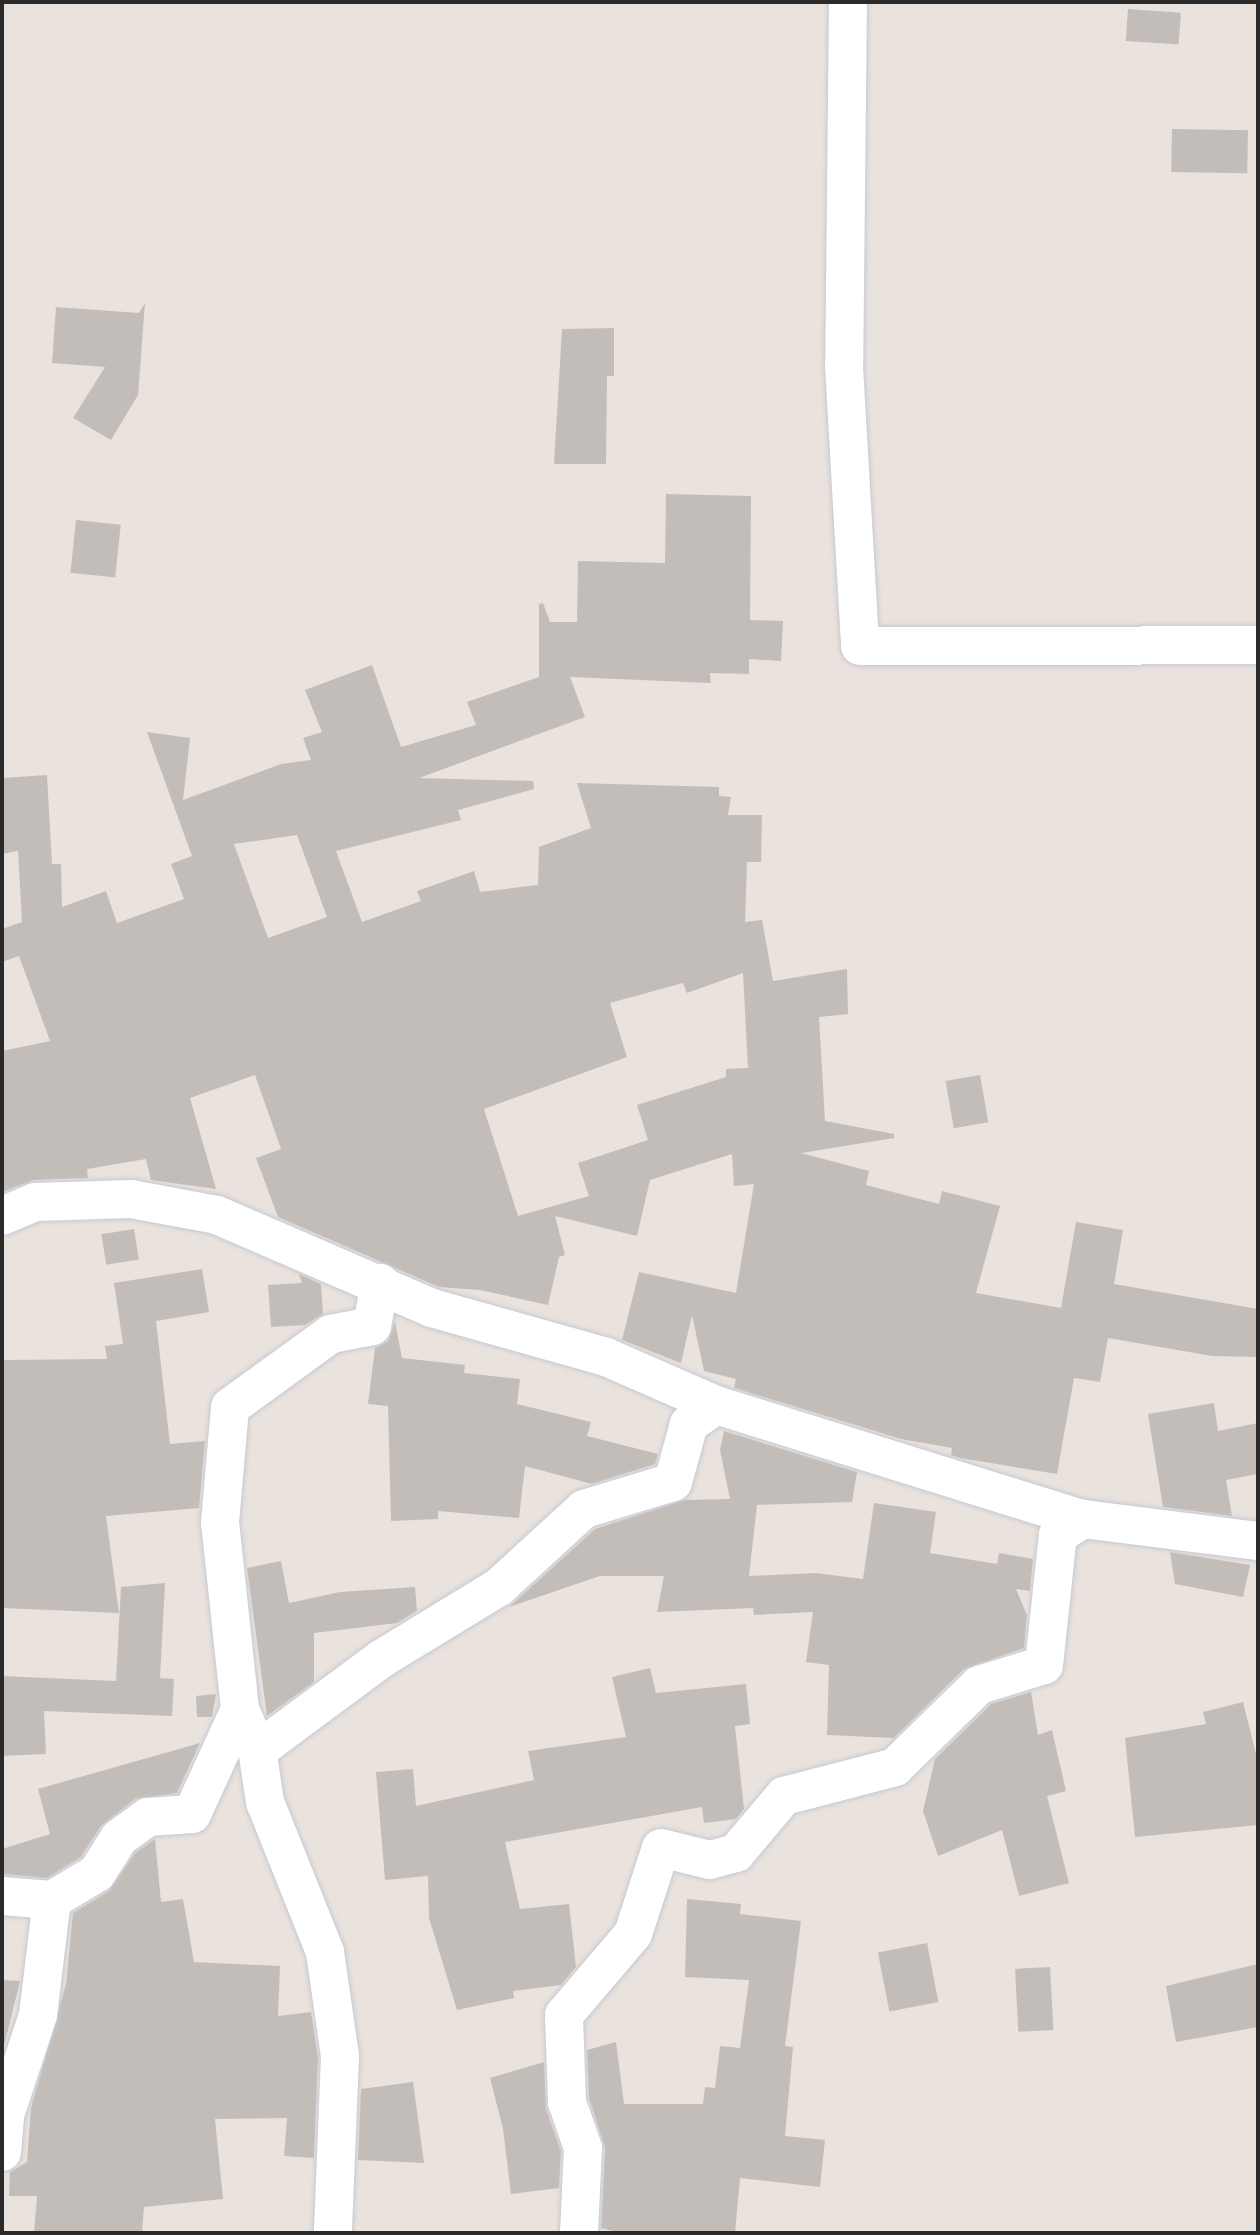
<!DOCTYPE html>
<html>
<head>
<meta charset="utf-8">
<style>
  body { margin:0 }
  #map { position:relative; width:1260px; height:2235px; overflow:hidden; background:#eae2dd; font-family:Cabin,sans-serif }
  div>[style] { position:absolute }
  .building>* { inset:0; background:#c3bdb9; transform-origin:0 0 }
  .roads { filter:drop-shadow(0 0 2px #c5cad2) drop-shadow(0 0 2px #c5cad2) }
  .street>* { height:38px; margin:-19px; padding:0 19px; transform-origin:19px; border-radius:19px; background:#fff }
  span { translate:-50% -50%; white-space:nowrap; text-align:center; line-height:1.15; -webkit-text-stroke:6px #fff; paint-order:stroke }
  .frame { position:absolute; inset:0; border:4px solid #2a2a2a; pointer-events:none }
</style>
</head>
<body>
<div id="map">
  <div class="building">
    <div style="left:1128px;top:9px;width:53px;height:32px;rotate:4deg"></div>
    <div style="left:1172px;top:129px;width:76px;height:43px;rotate:1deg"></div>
    <div style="clip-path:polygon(145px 303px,138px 395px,111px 440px,73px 418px,105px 367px,52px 363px,56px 307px,139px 313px)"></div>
    <div style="clip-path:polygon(614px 328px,614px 376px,607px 376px,606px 464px,554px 464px,562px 329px)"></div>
    <div style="clip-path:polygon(evenodd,666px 494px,751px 496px,750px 620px,783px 621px,781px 661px,749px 659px,749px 674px,710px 673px,711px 683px,570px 677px,585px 717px,419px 778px,533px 781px,534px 789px,458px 810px,461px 820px,336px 851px,362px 922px,421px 901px,417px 891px,474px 871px,480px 892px,538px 885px,539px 847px,591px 828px,577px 783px,719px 787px,719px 796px,731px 797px,728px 815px,762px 815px,761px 862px,747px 862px,745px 922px,762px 920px,773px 981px,847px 969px,848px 1014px,819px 1017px,825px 1121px,894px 1134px,894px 1138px,801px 1153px,869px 1171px,866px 1185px,939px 1204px,942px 1191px,1000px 1206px,976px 1293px,1061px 1308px,1076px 1222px,1123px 1230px,1114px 1284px,1258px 1309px,1258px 1357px,1212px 1356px,1108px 1338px,1100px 1382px,1074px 1378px,1057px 1474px,960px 1458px,951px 1455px,952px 1448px,901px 1439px,734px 1388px,736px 1379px,704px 1371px,692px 1315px,681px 1363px,622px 1340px,639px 1272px,736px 1293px,754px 1184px,734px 1186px,732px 1154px,650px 1180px,637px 1236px,555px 1216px,565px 1255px,559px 1257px,548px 1305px,480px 1290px,439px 1287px,278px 1217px,256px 1158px,281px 1149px,255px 1075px,190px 1098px,216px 1189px,151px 1180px,146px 1159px,87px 1169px,88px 1178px,34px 1180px,2px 1192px,2px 1051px,50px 1041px,19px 956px,2px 962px,2px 929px,22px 922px,18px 851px,2px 854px,2px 778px,47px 775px,52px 864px,61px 864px,62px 907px,106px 891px,117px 923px,184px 899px,171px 864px,192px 856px,147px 732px,190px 738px,183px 800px,281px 764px,311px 760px,303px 738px,322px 732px,305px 690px,372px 665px,401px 747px,476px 725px,467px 702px,539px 677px,539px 604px,543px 603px,550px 622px,577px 622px,578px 561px,665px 563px,666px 494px,297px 835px,327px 917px,268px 938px,234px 844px,297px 835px,666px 494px,743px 973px,748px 1068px,726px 1069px,726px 1077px,637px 1105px,648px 1140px,578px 1163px,589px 1196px,518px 1216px,484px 1109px,627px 1057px,610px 1003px,683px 983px,687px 993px,743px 973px)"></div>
    <div style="left:76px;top:520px;width:45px;height:53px;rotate:6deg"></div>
    <div style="left:980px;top:1075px;width:48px;height:35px;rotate:80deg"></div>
    <div style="left:134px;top:1229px;width:31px;height:33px;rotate:81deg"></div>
    <div style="clip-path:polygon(202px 1269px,209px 1312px,156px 1321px,170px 1444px,205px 1441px,199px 1508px,106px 1516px,119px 1613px,2px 1608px,2px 1360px,107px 1359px,105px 1346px,123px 1344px,114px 1283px)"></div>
    <div style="clip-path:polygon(299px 1274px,321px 1284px,323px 1314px,305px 1325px,271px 1327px,268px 1285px,302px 1283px)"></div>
    <div style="clip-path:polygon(395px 1322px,402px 1358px,465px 1365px,464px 1373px,520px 1379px,517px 1404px,591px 1422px,587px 1436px,658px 1454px,655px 1464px,592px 1484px,525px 1466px,519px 1518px,438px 1511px,438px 1519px,391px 1521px,388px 1406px,368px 1404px,375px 1348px,388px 1341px)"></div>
    <div style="clip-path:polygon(1214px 1403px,1218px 1431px,1258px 1423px,1258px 1474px,1226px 1480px,1232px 1516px,1163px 1507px,1148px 1414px)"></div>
    <div style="clip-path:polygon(724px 1431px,857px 1472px,852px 1502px,757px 1505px,749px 1576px,816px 1573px,863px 1579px,874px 1503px,936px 1512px,930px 1553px,997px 1564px,999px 1553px,1033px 1559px,1030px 1591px,1016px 1589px,1027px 1615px,1024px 1648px,964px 1669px,894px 1738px,827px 1735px,829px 1665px,806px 1662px,813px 1612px,754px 1615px,753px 1608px,657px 1612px,664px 1576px,600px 1576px,509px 1607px,595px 1529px,684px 1500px,730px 1499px,720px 1450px)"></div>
    <div style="clip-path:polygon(1170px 1552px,1250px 1565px,1243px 1597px,1175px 1584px)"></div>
    <div style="clip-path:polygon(281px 1561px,289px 1603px,340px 1592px,415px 1587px,417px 1611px,397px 1623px,314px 1633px,314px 1682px,267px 1716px,247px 1568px)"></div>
    <div style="clip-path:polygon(165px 1583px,160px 1678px,174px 1679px,172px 1716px,44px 1711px,46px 1754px,2px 1756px,2px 1676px,116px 1681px,121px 1587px)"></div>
    <div style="clip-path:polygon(650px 1668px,656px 1693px,746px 1684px,750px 1724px,735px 1726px,744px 1809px,736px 1819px,704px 1823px,702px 1807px,505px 1842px,520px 1909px,569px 1904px,576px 1967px,561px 1985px,513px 1991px,514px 1998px,457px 2010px,429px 1918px,428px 1876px,385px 1880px,376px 1772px,413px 1769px,416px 1806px,534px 1780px,528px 1751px,626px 1737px,612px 1677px)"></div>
    <div style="clip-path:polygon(1031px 1692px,1038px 1735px,1052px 1730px,1066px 1791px,1047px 1796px,1069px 1883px,1019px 1896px,1002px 1830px,938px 1856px,923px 1811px,935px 1759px,991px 1704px)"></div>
    <div style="clip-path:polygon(216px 1694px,212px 1717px,197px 1717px,196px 1696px)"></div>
    <div style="clip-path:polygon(1243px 1702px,1258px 1762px,1258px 1825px,1135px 1837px,1125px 1738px,1206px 1724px,1203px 1712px)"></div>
    <div style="clip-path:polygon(200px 1743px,177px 1793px,135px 1799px,101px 1826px,81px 1857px,47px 1878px,2px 1874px,2px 1849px,50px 1834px,38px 1789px)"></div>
    <div style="clip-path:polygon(155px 1839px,161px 1902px,183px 1899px,194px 1962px,280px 1966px,278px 2016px,311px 2012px,318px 2057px,314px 2158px,284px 2156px,287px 2118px,215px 2119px,223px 2199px,144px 2207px,142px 2233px,34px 2233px,37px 2196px,9px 2196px,10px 2172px,27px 2162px,31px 2108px,66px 1984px,73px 1913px,109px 1891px,135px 1853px)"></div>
    <div style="clip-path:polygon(687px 1899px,741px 1904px,740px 1914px,801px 1921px,785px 2046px,793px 2047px,785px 2136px,825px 2140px,820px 2187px,740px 2178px,735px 2233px,621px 2233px,601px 2228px,605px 2148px,589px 2098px,587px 2050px,616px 2042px,624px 2104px,703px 2104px,705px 2087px,715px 2088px,720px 2046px,740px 2048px,749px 1980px,685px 1977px)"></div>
    <div style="left:927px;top:1943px;width:60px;height:50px;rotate:79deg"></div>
    <div style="clip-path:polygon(1258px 1964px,1258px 2027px,1176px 2042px,1166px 1986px)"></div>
    <div style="left:1050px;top:1967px;width:63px;height:35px;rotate:87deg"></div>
    <div style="clip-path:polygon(2px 1980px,20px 1981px,2px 2054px)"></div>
    <div style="clip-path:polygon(544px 2062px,546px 2109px,561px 2151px,559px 2188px,511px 2194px,503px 2129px,490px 2078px)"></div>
    <div style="clip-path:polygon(413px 2082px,424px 2163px,358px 2160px,361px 2089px)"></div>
  </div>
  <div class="roads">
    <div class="street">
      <div style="left:848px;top:2px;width:364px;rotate:90.6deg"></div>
      <div style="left:844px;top:366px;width:280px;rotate:86.7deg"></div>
      <div style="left:860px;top:646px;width:398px;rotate:-0.1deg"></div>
      <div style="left:2px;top:1216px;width:36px;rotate:-23deg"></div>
      <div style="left:35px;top:1202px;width:96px;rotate:-1.8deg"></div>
      <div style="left:131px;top:1199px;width:87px;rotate:10.5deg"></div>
      <div style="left:217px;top:1215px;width:234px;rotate:23.4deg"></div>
      <div style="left:432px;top:1308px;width:181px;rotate:15.7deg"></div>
      <div style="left:606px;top:1357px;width:120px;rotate:23.6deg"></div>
      <div style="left:716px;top:1405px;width:384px;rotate:17.3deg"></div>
      <div style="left:1083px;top:1519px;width:176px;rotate:7.2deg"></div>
      <div style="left:240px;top:1709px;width:188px;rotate:-96.1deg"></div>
      <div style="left:220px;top:1522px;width:115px;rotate:-85deg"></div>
      <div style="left:230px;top:1407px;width:125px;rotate:-35.9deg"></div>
      <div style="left:331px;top:1334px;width:42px;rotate:-11deg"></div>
      <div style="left:372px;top:1326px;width:44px;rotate:-79.5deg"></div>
      <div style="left:257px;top:1749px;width:54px;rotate:81.4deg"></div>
      <div style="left:265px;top:1802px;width:162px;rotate:68.2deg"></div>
      <div style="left:325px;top:1952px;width:105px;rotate:81.8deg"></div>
      <div style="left:340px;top:2056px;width:177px;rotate:92.3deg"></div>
      <div style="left:2px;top:1896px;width:50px;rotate:4.6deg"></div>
      <div style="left:52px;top:1900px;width:52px;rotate:-31deg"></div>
      <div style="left:97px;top:1873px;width:41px;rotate:-57.8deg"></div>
      <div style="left:119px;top:1838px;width:36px;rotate:-36deg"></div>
      <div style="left:148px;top:1817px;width:44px;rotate:-3.9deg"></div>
      <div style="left:192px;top:1814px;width:115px;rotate:-65.4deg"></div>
      <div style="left:240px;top:1709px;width:43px;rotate:67deg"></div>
      <div style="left:257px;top:1749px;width:14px;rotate:-30deg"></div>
      <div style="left:269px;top:1742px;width:139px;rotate:-36.5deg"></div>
      <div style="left:381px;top:1659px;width:138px;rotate:-31.4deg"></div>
      <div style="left:499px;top:1587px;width:115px;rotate:-42.5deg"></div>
      <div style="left:584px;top:1509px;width:93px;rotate:-16.9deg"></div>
      <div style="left:673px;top:1482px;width:60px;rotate:-74.6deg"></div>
      <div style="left:689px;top:1424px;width:33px;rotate:-35deg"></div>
      <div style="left:2px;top:2152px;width:37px;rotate:-85deg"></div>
      <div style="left:5px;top:2115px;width:105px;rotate:-71.7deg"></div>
      <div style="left:38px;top:2015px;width:116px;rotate:-83.1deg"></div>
      <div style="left:579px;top:2233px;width:85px;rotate:-87.3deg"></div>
      <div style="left:583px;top:2148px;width:49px;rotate:-109.2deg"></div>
      <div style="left:567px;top:2102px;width:87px;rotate:-92deg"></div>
      <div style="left:564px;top:2015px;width:106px;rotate:-49.6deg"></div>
      <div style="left:633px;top:1934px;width:90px;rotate:-72deg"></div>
      <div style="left:661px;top:1848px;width:50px;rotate:13.8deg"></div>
      <div style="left:710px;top:1860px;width:27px;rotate:-15deg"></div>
      <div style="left:736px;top:1853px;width:75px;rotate:-49.9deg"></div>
      <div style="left:784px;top:1796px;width:115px;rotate:-14.6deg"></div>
      <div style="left:895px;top:1767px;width:117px;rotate:-44.3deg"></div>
      <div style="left:979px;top:1685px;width:68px;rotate:-17.1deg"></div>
      <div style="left:1044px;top:1665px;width:131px;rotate:-83.9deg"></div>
      <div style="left:1058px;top:1535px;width:30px;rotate:-33deg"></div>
    </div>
  </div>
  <div class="frame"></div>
</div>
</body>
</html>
